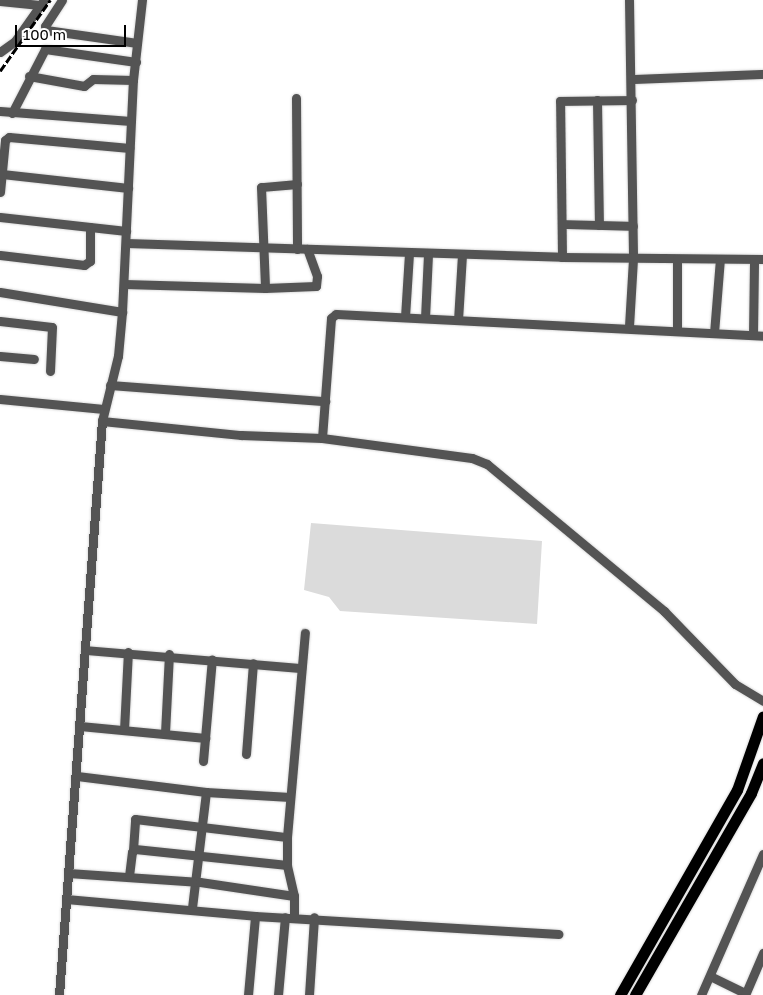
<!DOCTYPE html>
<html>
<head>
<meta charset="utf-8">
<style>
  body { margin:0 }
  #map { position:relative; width:763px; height:995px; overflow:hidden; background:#fff; font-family:"Golos Text",sans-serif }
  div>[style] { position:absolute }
  .green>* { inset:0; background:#dbdbdb }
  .roads { filter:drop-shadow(0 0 1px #dbdbdb) drop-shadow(0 0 1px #dbdbdb) }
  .minor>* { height:9px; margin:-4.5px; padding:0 4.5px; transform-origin:4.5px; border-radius:4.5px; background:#545454 }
  .major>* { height:11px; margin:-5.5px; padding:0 5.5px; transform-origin:5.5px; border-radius:5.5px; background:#000 }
  .rail>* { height:2.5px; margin-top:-1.25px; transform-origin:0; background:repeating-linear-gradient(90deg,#000 0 8px,transparent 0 10.5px) }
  span { translate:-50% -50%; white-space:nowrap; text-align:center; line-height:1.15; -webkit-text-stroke:5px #fff; paint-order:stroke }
  .scale { position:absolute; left:15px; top:25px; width:111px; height:22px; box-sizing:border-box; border:2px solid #000; border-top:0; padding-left:6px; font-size:15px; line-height:18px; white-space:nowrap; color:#000; -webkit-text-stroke:4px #fff; paint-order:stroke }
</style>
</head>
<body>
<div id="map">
  <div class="green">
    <div style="clip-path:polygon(311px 523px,542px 541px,537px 624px,340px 611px,329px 597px,304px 590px)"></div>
  </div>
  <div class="roads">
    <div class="minor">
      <div style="left:62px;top:0;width:31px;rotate:123deg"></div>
      <div style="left:45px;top:26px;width:4px;rotate:76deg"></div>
      <div style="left:46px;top:30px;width:92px;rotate:8.1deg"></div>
      <div style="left:629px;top:0;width:259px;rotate:89.1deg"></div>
      <div style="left:633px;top:259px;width:68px;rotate:93.4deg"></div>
      <div style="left:0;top:1px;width:40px;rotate:5.7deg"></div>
      <div style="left:0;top:52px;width:19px;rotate:-36deg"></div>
      <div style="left:15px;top:41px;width:50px;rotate:-54.7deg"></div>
      <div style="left:29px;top:76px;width:56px;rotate:10.3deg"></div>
      <div style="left:84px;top:86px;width:11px;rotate:-38deg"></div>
      <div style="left:93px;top:79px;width:40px;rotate:1.4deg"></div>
      <div style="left:632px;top:79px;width:131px;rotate:-2.2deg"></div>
      <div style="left:296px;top:98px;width:151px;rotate:89.6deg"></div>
      <div style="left:597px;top:100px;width:125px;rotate:89.1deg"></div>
      <div style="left:0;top:111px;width:131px;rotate:4.4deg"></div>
      <div style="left:12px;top:113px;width:72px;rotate:-62.7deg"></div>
      <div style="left:45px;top:49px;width:92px;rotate:8.1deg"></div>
      <div style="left:2px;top:174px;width:127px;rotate:6.3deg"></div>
      <div style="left:297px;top:184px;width:36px;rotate:175deg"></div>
      <div style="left:261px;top:187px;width:101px;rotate:87.7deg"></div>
      <div style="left:265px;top:288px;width:51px;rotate:-2.2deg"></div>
      <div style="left:316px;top:286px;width:10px;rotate:-84deg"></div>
      <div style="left:317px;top:276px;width:29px;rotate:-110deg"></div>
      <div style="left:0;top:192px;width:52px;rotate:-84.5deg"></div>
      <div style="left:5px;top:140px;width:5px;rotate:-37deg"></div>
      <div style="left:9px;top:137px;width:121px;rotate:5.2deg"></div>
      <div style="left:0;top:217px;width:127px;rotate:6.3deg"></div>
      <div style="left:562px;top:224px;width:71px;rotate:1.6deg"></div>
      <div style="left:126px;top:243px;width:436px;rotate:1.8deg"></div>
      <div style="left:562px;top:257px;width:201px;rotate:0.6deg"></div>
      <div style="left:0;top:255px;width:85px;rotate:6.8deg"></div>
      <div style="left:84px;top:265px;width:7px;rotate:-34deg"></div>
      <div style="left:90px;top:261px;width:34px;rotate:-90deg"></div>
      <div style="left:562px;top:257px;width:156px;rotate:-90.7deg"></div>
      <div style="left:560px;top:101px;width:72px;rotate:-0.8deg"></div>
      <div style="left:124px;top:284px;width:141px;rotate:1.6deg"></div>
      <div style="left:0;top:292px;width:124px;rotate:9.3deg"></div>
      <div style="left:405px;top:317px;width:64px;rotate:-86.4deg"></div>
      <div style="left:425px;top:318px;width:64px;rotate:-87.3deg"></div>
      <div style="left:458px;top:320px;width:66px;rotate:-86.5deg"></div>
      <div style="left:0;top:321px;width:52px;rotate:6.6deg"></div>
      <div style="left:52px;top:327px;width:44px;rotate:92.6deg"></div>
      <div style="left:677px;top:330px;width:71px;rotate:-90deg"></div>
      <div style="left:714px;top:333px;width:74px;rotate:-85.4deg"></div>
      <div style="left:753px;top:335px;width:76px;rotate:-89.2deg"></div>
      <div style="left:0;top:356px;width:34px;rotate:5deg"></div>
      <div style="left:110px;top:385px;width:216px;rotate:4.3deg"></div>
      <div style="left:0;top:399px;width:104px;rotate:5.5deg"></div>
      <div style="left:102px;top:421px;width:140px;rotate:5.8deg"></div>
      <div style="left:241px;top:435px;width:81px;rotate:2.1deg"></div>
      <div style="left:322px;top:438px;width:151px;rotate:7.6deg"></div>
      <div style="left:472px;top:458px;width:16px;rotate:22deg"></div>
      <div style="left:487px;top:464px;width:230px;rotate:39.7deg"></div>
      <div style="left:664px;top:611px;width:102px;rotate:45.8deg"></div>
      <div style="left:735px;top:684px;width:33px;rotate:31deg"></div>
      <div style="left:322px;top:438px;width:120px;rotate:-85.7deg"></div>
      <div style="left:331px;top:318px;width:6px;rotate:-39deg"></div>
      <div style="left:336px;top:314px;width:428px;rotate:2.9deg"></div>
      <div style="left:85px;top:650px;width:217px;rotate:4.8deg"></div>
      <div style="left:80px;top:726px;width:126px;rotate:5.5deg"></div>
      <div style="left:124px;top:730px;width:78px;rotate:-87.1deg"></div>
      <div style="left:165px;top:733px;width:79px;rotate:-87.1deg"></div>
      <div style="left:246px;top:754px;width:91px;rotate:-85.6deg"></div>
      <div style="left:203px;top:761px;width:102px;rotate:-85deg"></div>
      <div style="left:77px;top:776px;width:130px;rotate:7.1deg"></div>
      <div style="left:206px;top:792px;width:117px;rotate:96.9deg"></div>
      <div style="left:206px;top:792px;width:84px;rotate:3.4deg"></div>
      <div style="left:133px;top:850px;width:31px;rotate:-86deg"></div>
      <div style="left:135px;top:819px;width:153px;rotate:6.8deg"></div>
      <div style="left:68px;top:873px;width:132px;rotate:3.9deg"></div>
      <div style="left:200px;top:882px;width:95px;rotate:8.5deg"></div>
      <div style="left:129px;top:876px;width:24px;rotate:-83deg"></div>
      <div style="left:132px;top:852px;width:4px;rotate:-45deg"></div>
      <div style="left:135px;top:849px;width:153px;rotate:6deg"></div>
      <div style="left:66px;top:899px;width:190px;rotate:5.1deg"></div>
      <div style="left:255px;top:916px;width:304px;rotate:3.4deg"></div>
      <div style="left:294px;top:917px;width:21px;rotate:-90deg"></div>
      <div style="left:294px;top:896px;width:32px;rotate:-103deg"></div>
      <div style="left:287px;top:865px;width:28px;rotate:-90deg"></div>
      <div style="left:287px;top:837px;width:205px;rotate:-85deg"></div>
      <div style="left:710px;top:976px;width:39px;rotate:26deg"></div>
      <div style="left:59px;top:995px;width:576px;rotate:-85.72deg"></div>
      <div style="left:102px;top:421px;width:67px;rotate:-76.2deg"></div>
      <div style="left:118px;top:356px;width:44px;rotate:-84.8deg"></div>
      <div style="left:122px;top:312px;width:232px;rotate:-87.3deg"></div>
      <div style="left:133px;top:80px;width:81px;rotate:-83.6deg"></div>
      <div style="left:248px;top:995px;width:79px;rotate:-84.9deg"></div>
      <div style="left:278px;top:995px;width:78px;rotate:-84.9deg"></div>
      <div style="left:309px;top:995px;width:78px;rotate:-86.3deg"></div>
      <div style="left:701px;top:995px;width:154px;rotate:-66.3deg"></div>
      <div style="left:745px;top:995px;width:46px;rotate:-66.8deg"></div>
    </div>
    <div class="major">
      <div style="left:620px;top:995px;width:236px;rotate:-60.3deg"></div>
      <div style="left:737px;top:790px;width:78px;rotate:-70.6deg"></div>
      <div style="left:635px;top:995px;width:233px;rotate:-60.1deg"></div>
      <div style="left:751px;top:793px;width:32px;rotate:-68deg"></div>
    </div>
  </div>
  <div class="rail">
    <div style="left:0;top:71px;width:87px;rotate:-54.8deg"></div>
  </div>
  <div class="scale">100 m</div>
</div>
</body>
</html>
